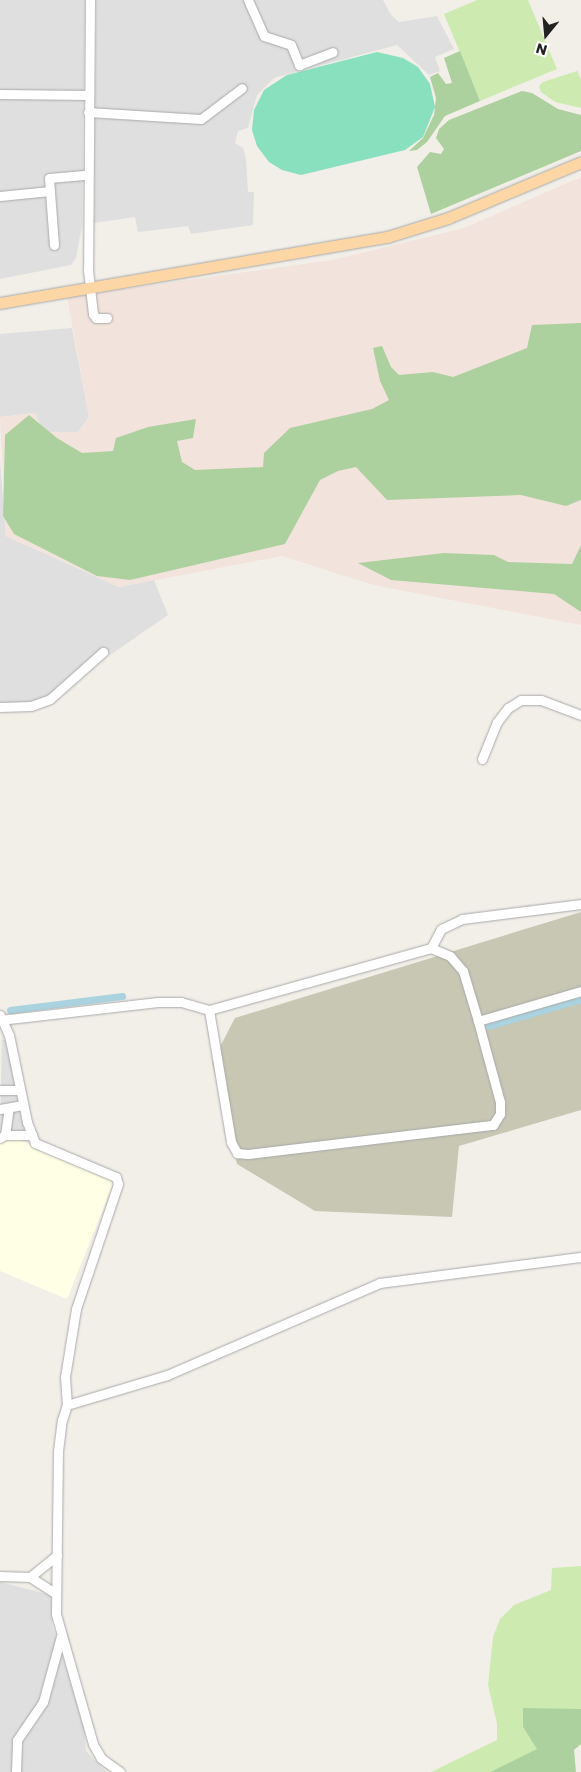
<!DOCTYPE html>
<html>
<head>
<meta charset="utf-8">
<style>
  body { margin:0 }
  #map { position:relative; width:581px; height:1772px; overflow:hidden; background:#f2efe9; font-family:Poppins,sans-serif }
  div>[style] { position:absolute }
  .residential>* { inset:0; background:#e0dfdf }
  .education>* { inset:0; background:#ffffe5 }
  .military>* { inset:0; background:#f3e3dd }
  .construction>* { inset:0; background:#c7c7b4 }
  .grass>* { inset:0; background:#cdebb0 }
  .forest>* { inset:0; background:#add19e }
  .pitch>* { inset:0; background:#88e0be }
  .canal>* { height:7px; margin:-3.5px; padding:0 3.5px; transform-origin:3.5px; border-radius:3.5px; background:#aad3df }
  .roads { filter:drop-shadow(0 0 1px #a9a9a9) drop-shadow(0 0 1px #a9a9a9) }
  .minor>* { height:9px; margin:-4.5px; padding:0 4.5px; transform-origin:4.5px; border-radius:4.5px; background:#fff }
  .major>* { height:11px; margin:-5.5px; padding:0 5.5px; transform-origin:5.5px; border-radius:5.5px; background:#fcd6a4 }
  span { translate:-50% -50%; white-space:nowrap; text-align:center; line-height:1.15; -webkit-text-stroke:4px #fff; paint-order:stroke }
  .north { position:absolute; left:521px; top:10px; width:50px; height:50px; -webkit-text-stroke:4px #fff; paint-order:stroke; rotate:197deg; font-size:14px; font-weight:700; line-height:20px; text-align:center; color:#222 }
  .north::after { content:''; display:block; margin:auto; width:18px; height:22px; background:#222; clip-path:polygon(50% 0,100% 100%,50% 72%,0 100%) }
</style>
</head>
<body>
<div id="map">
  <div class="residential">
    <div style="clip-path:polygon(0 0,85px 0,82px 225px,76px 258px,71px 265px,0 279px)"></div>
    <div style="clip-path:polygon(96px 0,383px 0,391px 15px,399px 22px,437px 16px,454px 49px,435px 57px,440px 71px,429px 75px,397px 45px,274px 78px,257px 95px,248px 128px,238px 131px,235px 143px,243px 148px,246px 159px,248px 192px,254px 192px,253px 225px,191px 234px,188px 226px,138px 232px,135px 217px,94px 223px)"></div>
    <div style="clip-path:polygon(72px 328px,89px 417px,78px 432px,43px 432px,35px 413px,0 417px,0 334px)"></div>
    <div style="clip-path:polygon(0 459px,6px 536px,119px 587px,154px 580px,168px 615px,110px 655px,102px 650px,44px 699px,10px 705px,0 705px)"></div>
    <div style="clip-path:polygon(2px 1034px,3px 1040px,7px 1040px,25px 1133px,0 1136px)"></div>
    <div style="clip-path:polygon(0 1582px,51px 1595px,52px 1625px,84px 1724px,86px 1751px,107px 1772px,0 1772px)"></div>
  </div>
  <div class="education">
    <div style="clip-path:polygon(15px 1138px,110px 1180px,113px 1184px,67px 1299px,0 1271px,0 1143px)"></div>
  </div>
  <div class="military">
    <div style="clip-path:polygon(581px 177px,581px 625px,373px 585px,282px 556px,119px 587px,6px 536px,0 417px,35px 413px,44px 432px,78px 432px,89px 417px,67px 297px,332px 260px,464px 228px)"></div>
  </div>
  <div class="construction">
    <div style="clip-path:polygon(581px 912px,581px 1110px,459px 1146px,452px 1217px,315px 1211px,237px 1164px,212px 1062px,235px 1018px)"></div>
  </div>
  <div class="grass">
    <div style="clip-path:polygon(477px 0,528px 0,557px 69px,480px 101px,444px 14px)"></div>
    <div style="clip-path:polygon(577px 71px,581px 80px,581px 108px,555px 102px,541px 92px,539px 86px,543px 82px)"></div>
    <div style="clip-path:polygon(581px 1566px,581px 1709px,565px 1710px,523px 1727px,538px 1749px,490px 1772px,431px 1772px,497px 1740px,497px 1724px,488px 1685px,493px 1637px,500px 1619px,514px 1605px,551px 1590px,552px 1568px)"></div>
  </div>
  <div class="forest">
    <div style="clip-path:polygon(460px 51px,480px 101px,445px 116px,427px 142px,417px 150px,409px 151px,423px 138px,434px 115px,436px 98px,430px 77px,438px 73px,446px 84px,452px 83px,444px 58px)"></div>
    <div style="clip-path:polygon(522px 91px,532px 93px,558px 109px,581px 115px,581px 151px,431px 214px,417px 167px,430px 152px,441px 154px,444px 149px,436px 138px,439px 129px,449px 120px)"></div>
    <div style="clip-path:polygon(581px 323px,581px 500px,566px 506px,521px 495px,387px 500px,356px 467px,338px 471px,320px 480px,285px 544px,130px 580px,97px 576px,14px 534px,3px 516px,5px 435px,29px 415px,57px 438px,82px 453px,113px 451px,116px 438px,148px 427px,196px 419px,193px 438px,177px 441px,182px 462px,195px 470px,263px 467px,264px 453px,290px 428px,372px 409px,389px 400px,380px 381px,373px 348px,382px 346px,391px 367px,399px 375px,433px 372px,453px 377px,527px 348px,532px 325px)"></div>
    <div style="clip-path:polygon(581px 545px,581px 612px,554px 594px,391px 580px,358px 563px,444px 553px,494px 555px,508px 562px,572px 564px)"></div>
    <div style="clip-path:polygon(523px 1708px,581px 1709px,581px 1744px,574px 1750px,576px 1772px,490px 1772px,537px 1749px,523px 1727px)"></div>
  </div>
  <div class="pitch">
    <div style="clip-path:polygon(377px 52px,403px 58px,418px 67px,430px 84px,435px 107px,423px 137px,405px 150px,301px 175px,282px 170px,269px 162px,257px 146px,252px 130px,254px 110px,264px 90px,287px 75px)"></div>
  </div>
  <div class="canal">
    <div style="left:10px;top:1010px;width:113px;rotate:-7.1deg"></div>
    <div style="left:488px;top:1026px;width:97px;rotate:-16.2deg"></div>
  </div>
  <div class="roads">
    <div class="minor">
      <div style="left:90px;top:0;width:270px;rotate:90.4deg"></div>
      <div style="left:88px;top:270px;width:44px;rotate:83.5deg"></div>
      <div style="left:93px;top:314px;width:5px;rotate:53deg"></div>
      <div style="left:96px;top:318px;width:11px"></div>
      <div style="left:248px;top:0;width:39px;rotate:66deg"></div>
      <div style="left:264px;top:36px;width:28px;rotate:18deg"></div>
      <div style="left:291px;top:45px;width:22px;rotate:68deg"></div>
      <div style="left:299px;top:65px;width:36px;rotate:-21deg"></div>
      <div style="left:0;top:94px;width:88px;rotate:0.7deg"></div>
      <div style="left:88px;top:112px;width:113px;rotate:3.5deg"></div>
      <div style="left:201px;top:119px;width:51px;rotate:-37.1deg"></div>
      <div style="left:0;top:196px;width:50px;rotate:-5.7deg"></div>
      <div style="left:54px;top:245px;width:67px;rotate:-94.3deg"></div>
      <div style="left:49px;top:178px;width:38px;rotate:-5deg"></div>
      <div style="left:0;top:707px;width:31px;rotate:-2deg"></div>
      <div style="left:31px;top:706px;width:20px;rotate:-20deg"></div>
      <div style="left:50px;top:699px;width:71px;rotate:-41.6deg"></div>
      <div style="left:482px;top:759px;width:40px;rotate:-68deg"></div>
      <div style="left:497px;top:722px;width:18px;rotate:-52deg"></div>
      <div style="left:508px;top:708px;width:15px;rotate:-32deg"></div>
      <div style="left:521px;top:700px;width:20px"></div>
      <div style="left:541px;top:700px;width:43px;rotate:20.6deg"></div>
      <div style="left:431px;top:948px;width:21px;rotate:-62deg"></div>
      <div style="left:441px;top:929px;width:23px;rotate:-25deg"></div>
      <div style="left:462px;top:919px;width:120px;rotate:-7.2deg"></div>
      <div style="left:209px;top:1010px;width:134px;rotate:80.5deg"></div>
      <div style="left:231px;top:1142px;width:13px;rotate:61deg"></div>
      <div style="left:237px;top:1153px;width:11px;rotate:5deg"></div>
      <div style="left:248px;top:1154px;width:247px;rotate:-6.8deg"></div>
      <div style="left:493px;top:1125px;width:13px;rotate:-58deg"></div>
      <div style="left:500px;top:1114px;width:12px;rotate:-90deg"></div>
      <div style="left:500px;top:1102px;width:84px;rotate:-105.2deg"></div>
      <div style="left:0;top:1015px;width:22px;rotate:66deg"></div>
      <div style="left:9px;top:1035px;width:89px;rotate:78.3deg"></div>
      <div style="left:27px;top:1122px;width:22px;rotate:69deg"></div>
      <div style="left:35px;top:1143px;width:88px;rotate:22.8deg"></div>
      <div style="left:116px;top:1177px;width:7px;rotate:74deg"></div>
      <div style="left:118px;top:1184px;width:132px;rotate:108.6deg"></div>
      <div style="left:76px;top:1309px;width:69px;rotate:99.2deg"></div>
      <div style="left:65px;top:1377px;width:28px;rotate:86deg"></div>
      <div style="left:0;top:1020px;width:159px;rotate:-6.5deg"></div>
      <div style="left:158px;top:1002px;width:23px"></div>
      <div style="left:181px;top:1002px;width:29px;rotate:16deg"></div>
      <div style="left:209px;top:1010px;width:230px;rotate:-15.6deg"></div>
      <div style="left:431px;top:948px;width:21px;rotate:23deg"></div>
      <div style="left:450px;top:956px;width:20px;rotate:49deg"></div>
      <div style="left:463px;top:971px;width:52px;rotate:73.3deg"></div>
      <div style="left:478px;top:1021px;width:107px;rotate:-16.2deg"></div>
      <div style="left:0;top:1090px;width:20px"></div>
      <div style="left:0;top:1109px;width:23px;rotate:-10deg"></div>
      <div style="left:5px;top:1135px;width:27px"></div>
      <div style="left:0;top:1138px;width:6px;rotate:-31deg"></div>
      <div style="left:5px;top:1135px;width:27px;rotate:-82deg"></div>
      <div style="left:0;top:1576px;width:30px;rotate:2deg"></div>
      <div style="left:30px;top:1577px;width:30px;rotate:33deg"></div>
      <div style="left:30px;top:1577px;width:35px;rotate:-39deg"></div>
      <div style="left:16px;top:1772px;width:32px;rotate:-88deg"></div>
      <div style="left:17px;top:1740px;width:46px;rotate:-55.6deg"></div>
      <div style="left:43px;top:1702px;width:68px;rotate:-74.7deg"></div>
      <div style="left:120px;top:1772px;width:24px;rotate:-144deg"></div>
      <div style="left:101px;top:1758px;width:16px;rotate:-120deg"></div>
      <div style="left:93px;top:1744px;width:135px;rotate:-105.9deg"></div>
      <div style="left:56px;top:1614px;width:163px;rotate:-89.3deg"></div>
      <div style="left:58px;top:1451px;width:31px;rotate:-83deg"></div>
      <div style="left:62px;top:1420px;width:16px;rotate:-72deg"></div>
      <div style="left:67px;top:1405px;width:104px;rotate:-16.7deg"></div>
      <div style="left:167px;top:1375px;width:232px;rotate:-23.4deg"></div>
      <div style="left:380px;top:1283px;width:203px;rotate:-7.4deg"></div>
    </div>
    <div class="major">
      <div style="left:0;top:303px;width:393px;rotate:-9.7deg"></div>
      <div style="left:387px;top:237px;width:64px;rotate:-17.3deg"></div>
      <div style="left:448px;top:218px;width:144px;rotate:-22.8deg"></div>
    </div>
  </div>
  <div class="north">N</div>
</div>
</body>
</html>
